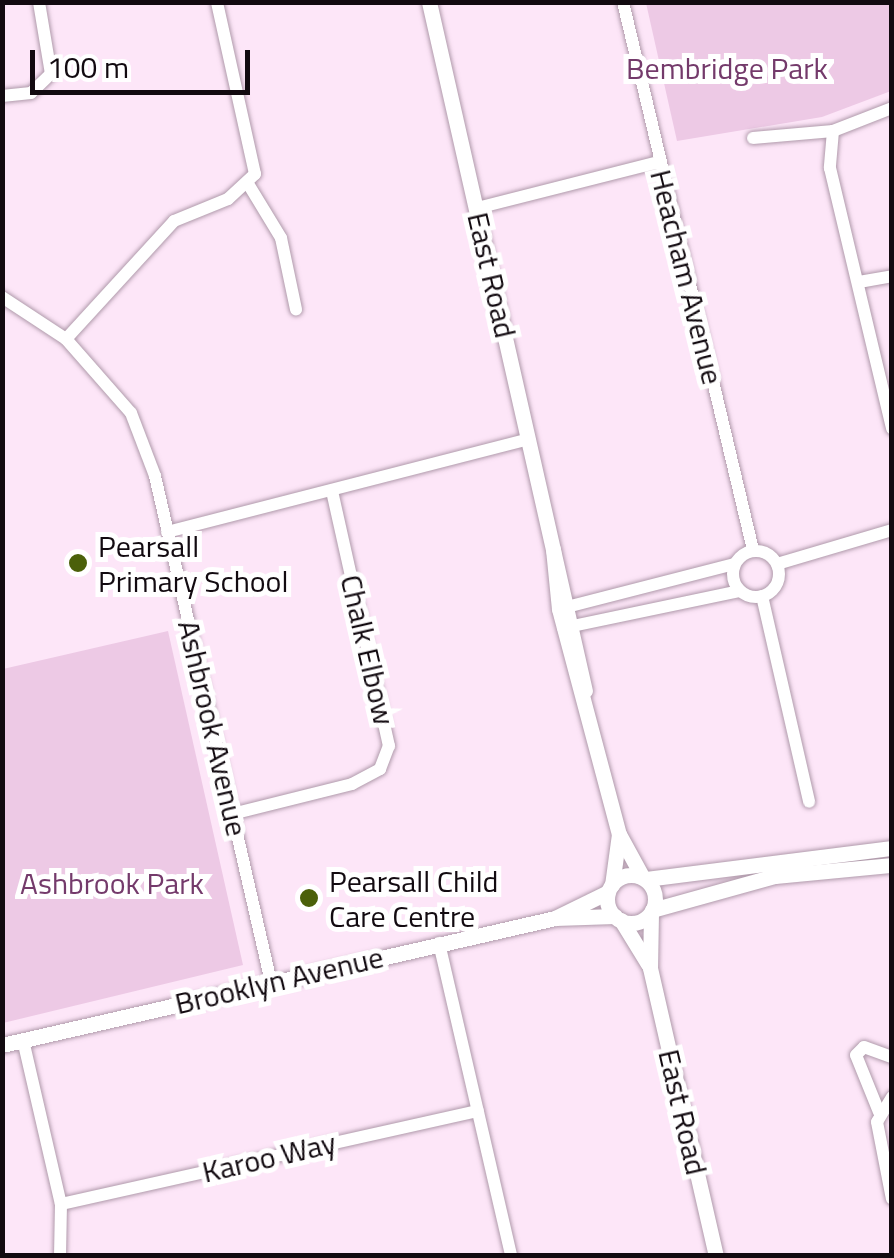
<!DOCTYPE html>
<html>
<head>
<meta charset="utf-8">
<style>
  body { margin:0 }
  #map { position:relative; width:894px; height:1258px; overflow:hidden; background:#fde6f8; font-family:"Titillium Web",sans-serif }
  div>[style] { position:absolute }
  .green>* { inset:0; background:#edc9e5 }
  .roads { filter:drop-shadow(0 0 2px #b09aab) drop-shadow(0 0 2px #b09aab) }
  .minor>* { height:12px; margin:-6px; padding:0 6px; transform-origin:6px; border-radius:6px; background:#fff }
  .minor>.ring { margin:-6px; padding:0; box-sizing:content-box; background:none; border:12px solid #fff; border-radius:50% }
  .tertiary>* { height:15px; margin:-7.5px; padding:0 7.5px; transform-origin:7.5px; border-radius:7.5px; background:#fff }
  .tertiary>.ring { margin:-7.5px; padding:0; box-sizing:content-box; background:none; border:15px solid #fff; border-radius:50% }
  .dots>* { width:28px; height:28px; translate:-50% -50%; box-sizing:border-box; border:5px solid #fff; border-radius:50% }
  span { translate:-50% -50%; white-space:nowrap; text-align:center; line-height:1.15; -webkit-text-stroke:10px #fff; paint-order:stroke }
  .park-label { font-size:30px; color:#743a6b }
  .street-label { font-size:30px; color:#120a10 }
  .poi-label { font-size:30px; color:#120a10 }
  .left { translate:0 -50%; text-align:left }
  .frame { position:absolute; inset:0; border:5px solid #120a10; pointer-events:none }
  .scale { position:absolute; left:30px; top:50px; width:220px; height:45px; box-sizing:border-box; border:5px solid #120a10; border-top:0; padding-left:12px; font-size:30px; line-height:35px; white-space:nowrap; color:#120a10; -webkit-text-stroke:8px #fff; paint-order:stroke }
</style>
</head>
<body>
<div id="map">
  <div class="green">
    <div style="clip-path:polygon(646px 3px,891px 3px,891px 91px,822px 117px,677px 141px)"></div>
    <div style="clip-path:polygon(168px 631px,243px 965px,3px 1023px,3px 669px)"></div>
  </div>
  <div class="roads">
    <div class="minor">
      <div style="left:623px;top:2px;width:563px;rotate:76.65deg"></div>
      <div style="left:2px;top:96px;width:29px;rotate:-6deg"></div>
      <div style="left:31px;top:93px;width:28px;rotate:-44deg"></div>
      <div style="left:51px;top:74px;width:73px;rotate:-99.5deg"></div>
      <div style="left:892px;top:108px;width:63px;rotate:158.7deg"></div>
      <div style="left:833px;top:131px;width:37px;rotate:95deg"></div>
      <div style="left:830px;top:168px;width:268px;rotate:76.6deg"></div>
      <div style="left:753px;top:138px;width:80px;rotate:-5deg"></div>
      <div style="left:247px;top:182px;width:66px;rotate:58.7deg"></div>
      <div style="left:281px;top:238px;width:73px;rotate:78.1deg"></div>
      <div style="left:477px;top:208px;width:188px;rotate:-14.2deg"></div>
      <div style="left:859px;top:282px;width:34px;rotate:-10deg"></div>
      <div style="left:2px;top:297px;width:77px;rotate:33.3deg"></div>
      <div style="left:66px;top:339px;width:98px;rotate:48.7deg"></div>
      <div style="left:131px;top:413px;width:67px;rotate:69.1deg"></div>
      <div style="left:155px;top:476px;width:519px;rotate:77.09deg"></div>
      <div style="left:66px;top:339px;width:160px;rotate:-47.5deg"></div>
      <div style="left:174px;top:221px;width:58px;rotate:-22.2deg"></div>
      <div style="left:228px;top:199px;width:37px;rotate:-43deg"></div>
      <div style="left:255px;top:174px;width:176px;rotate:-102.5deg"></div>
      <div style="left:167px;top:532px;width:374px;rotate:-14.4deg"></div>
      <div class="ring" style="left:733px;top:551px;width:34px;height:34px"></div>
      <div style="left:777px;top:564px;width:120px;rotate:-16.5deg"></div>
      <div style="left:762px;top:596px;width:211px;rotate:77.1deg"></div>
      <div style="left:559px;top:609px;width:181px;rotate:-14.4deg"></div>
      <div style="left:563px;top:628px;width:181px;rotate:-11.8deg"></div>
      <div style="left:232px;top:814px;width:124px;rotate:-14deg"></div>
      <div style="left:352px;top:784px;width:32px;rotate:-28deg"></div>
      <div style="left:380px;top:769px;width:25px;rotate:-69deg"></div>
      <div style="left:389px;top:746px;width:257px;rotate:-102.6deg"></div>
      <div style="left:439px;top:943px;width:321px;rotate:77deg"></div>
      <div style="left:23px;top:1040px;width:168px;rotate:77deg"></div>
      <div style="left:61px;top:1204px;width:52px;rotate:91.1deg"></div>
      <div style="left:892px;top:1097px;width:29px;rotate:121deg"></div>
      <div style="left:877px;top:1122px;width:78px;rotate:79deg"></div>
      <div style="left:879px;top:1112px;width:61px;rotate:-112deg"></div>
      <div style="left:856px;top:1055px;width:11px;rotate:-45deg"></div>
      <div style="left:864px;top:1047px;width:30px;rotate:20deg"></div>
      <div style="left:61px;top:1204px;width:427px;rotate:-12.6deg"></div>
    </div>
    <div class="tertiary">
      <div style="left:429px;top:2px;width:706px;rotate:77.24deg"></div>
      <div style="left:553px;top:549px;width:60px;rotate:84.3deg"></div>
      <div style="left:559px;top:609px;width:233px;rotate:75.1deg"></div>
      <div style="left:619px;top:834px;width:50px;rotate:61.4deg"></div>
      <div class="ring" style="left:607px;top:875px;width:33px;height:33px"></div>
      <div style="left:646px;top:879px;width:248px;rotate:-7.2deg"></div>
      <div style="left:612px;top:885px;width:51px;rotate:-82.2deg"></div>
      <div style="left:652px;top:910px;width:128px;rotate:-15.5deg"></div>
      <div style="left:775px;top:876px;width:118px;rotate:-5.4deg"></div>
      <div style="left:651px;top:913px;width:55px;rotate:91deg"></div>
      <div style="left:650px;top:968px;width:295px;rotate:77.1deg"></div>
      <div style="left:555px;top:918px;width:60px;rotate:-1.9deg"></div>
      <div style="left:621px;top:920px;width:52px;rotate:58.5deg"></div>
      <div style="left:2px;top:1045px;width:567px;rotate:-12.93deg"></div>
      <div style="left:555px;top:918px;width:59px;rotate:-26.1deg"></div>
    </div>
  </div>
  <div class="dots">
    <div style="left:78px;top:563px;background:#4b600a"></div>
    <div style="left:309px;top:898px;background:#4b600a"></div>
  </div>
  <div class="park-label">
    <span style="left:727px;top:68px">Bembridge Park</span>
    <span style="left:112px;top:883px">Ashbrook Park</span>
  </div>
  <div class="street-label">
    <span style="left:492px;top:275px;rotate:77deg">East Road</span>
    <span style="left:687px;top:277px;rotate:76deg">Heacham Avenue</span>
    <span style="left:368px;top:650px;rotate:77deg">Chalk Elbow</span>
    <span style="left:213px;top:728px;rotate:77deg">Ashbrook Avenue</span>
    <span style="left:279px;top:980px;rotate:-13deg">Brooklyn Avenue</span>
    <span style="left:683px;top:1112px;rotate:77deg">East Road</span>
    <span style="left:269px;top:1157px;rotate:-13deg">Karoo Way</span>
  </div>
  <div class="poi-label">
    <span class="left" style="left:98px;top:563px">Pearsall<br>Primary School</span>
    <span class="left" style="left:329px;top:898px">Pearsall Child<br>Care Centre</span>
  </div>
  <div class="frame"></div>
  <div class="scale">100 m</div>
</div>
</body>
</html>
